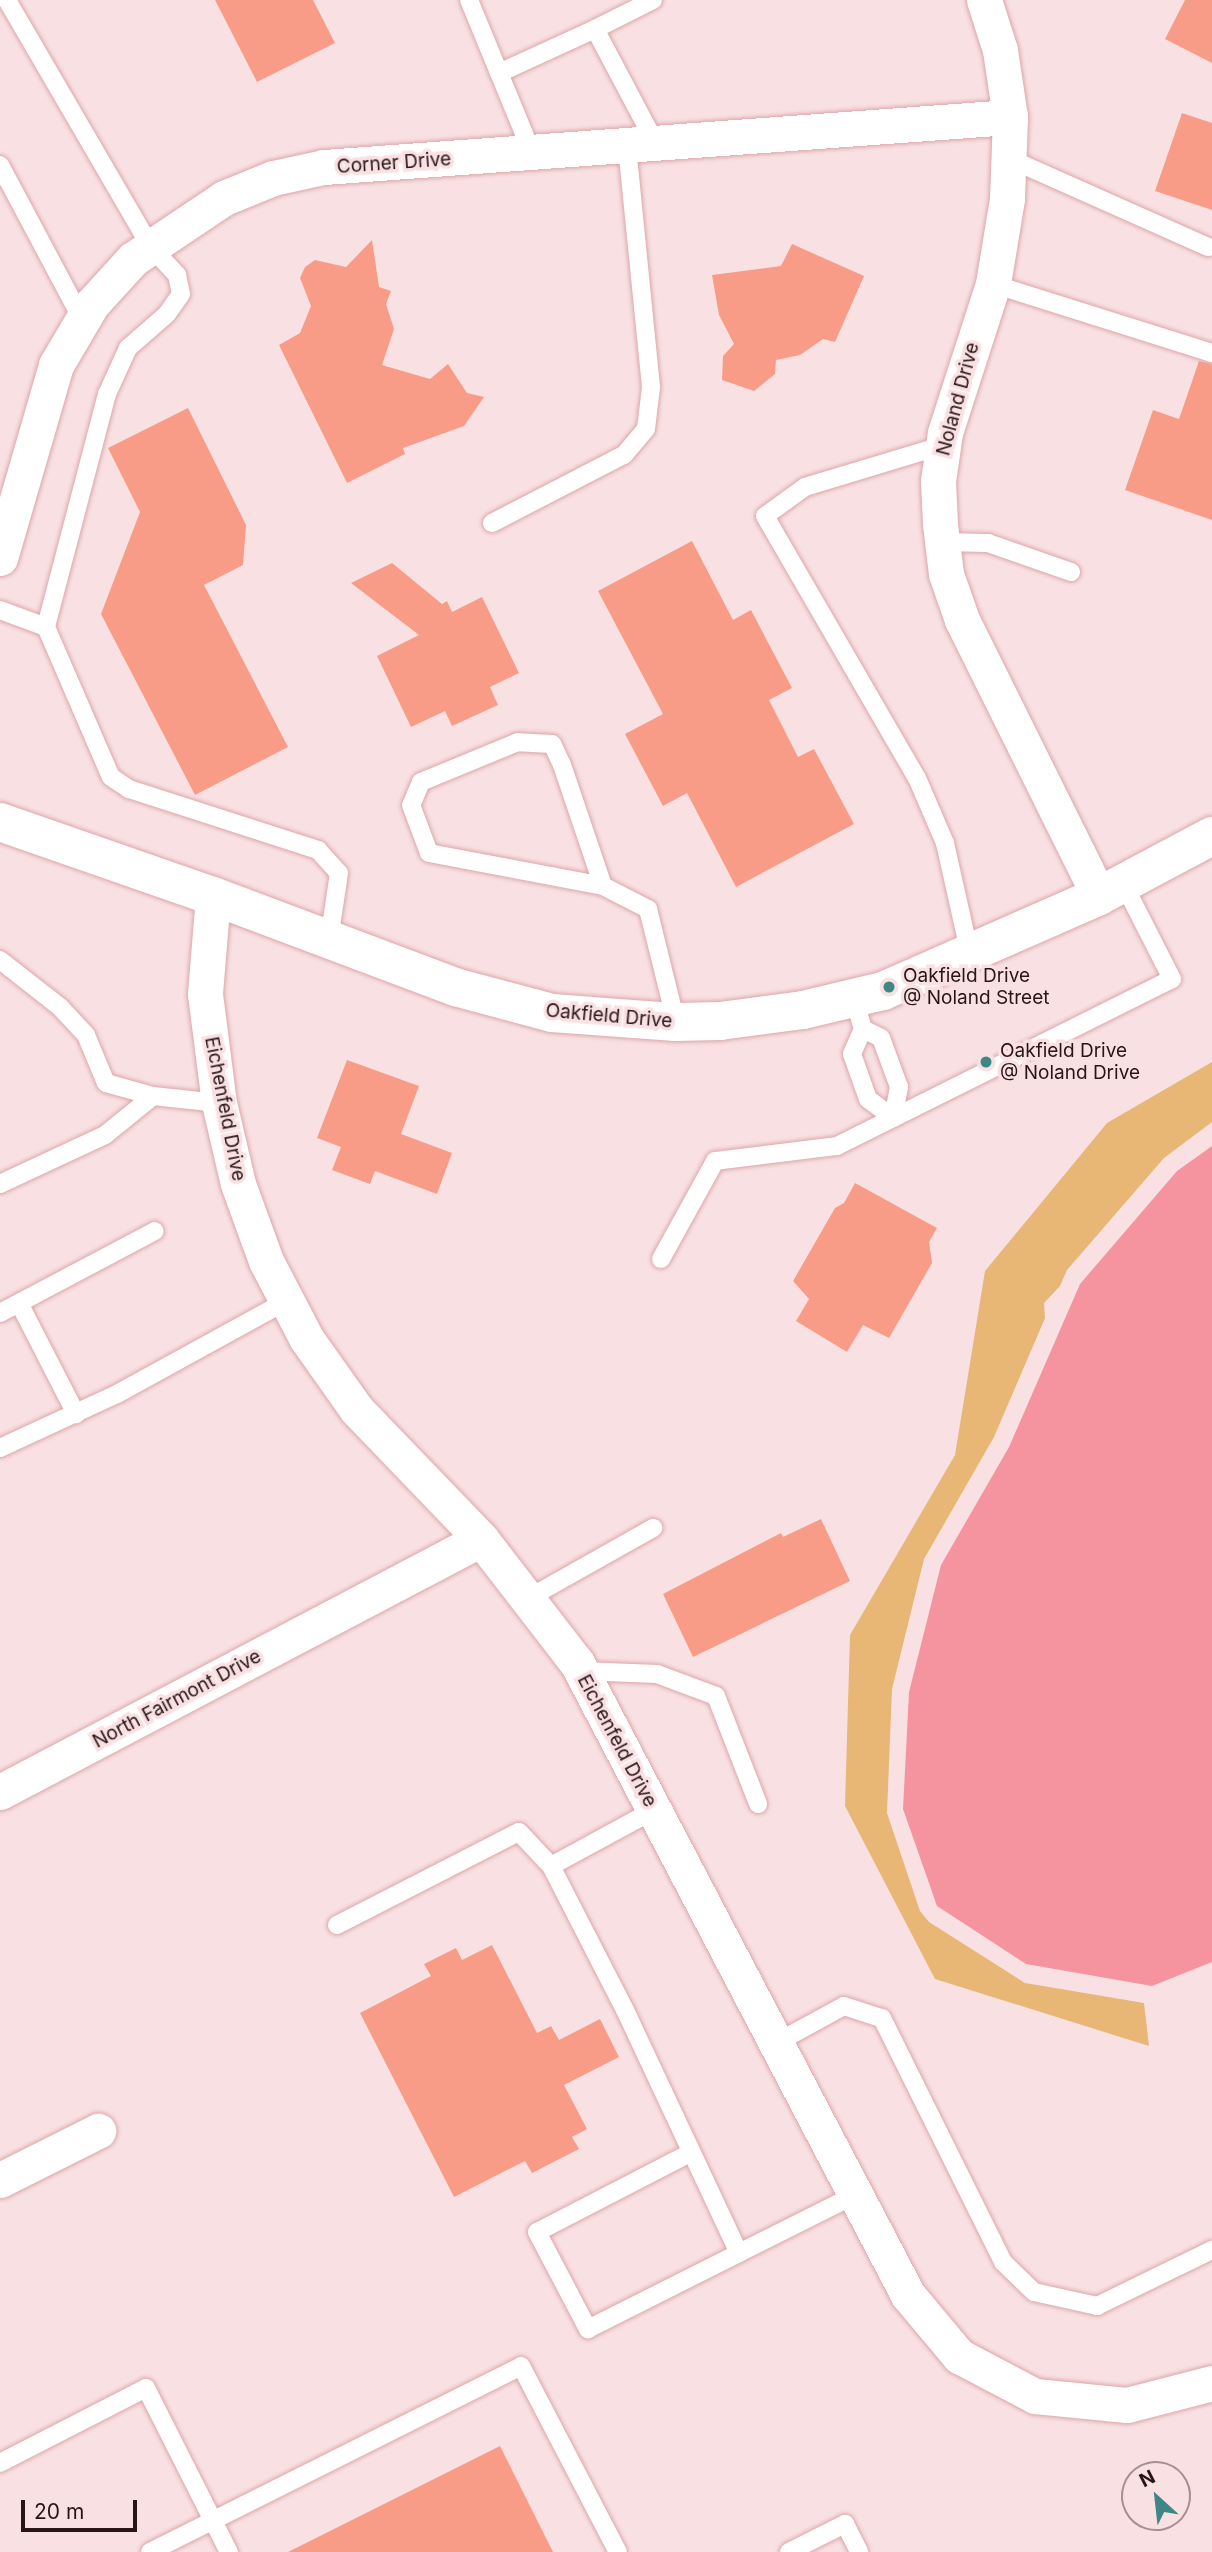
<!DOCTYPE html>
<html>
<head>
<meta charset="utf-8">
<style>
  body { margin:0 }
  #map { position:relative; width:1212px; height:2552px; overflow:hidden; background:#f9e1e3; font-family:Inter,sans-serif }
  div>[style] { position:absolute }
  .green>* { inset:0; background:#e8b675 }
  .water>* { inset:0; background:#f5949f }
  .building>* { inset:0; background:#f99c87 }
  .roads { filter:drop-shadow(0 0 2px #dda6aa) drop-shadow(0 0 2px #dda6aa) }
  .service>* { height:18px; margin:-9px; padding:0 9px; transform-origin:9px; border-radius:9px; background:#fff }
  .minor>* { height:35px; margin:-17.5px; padding:0 17.5px; transform-origin:17.5px; border-radius:17.5px; background:#fff }
  .tertiary>* { height:38px; margin:-19px; padding:0 19px; transform-origin:19px; border-radius:19px; background:#fff }
  .dots>* { width:19px; height:19px; translate:-50% -50%; box-sizing:border-box; border:4px solid #f9e1e3; border-radius:50% }
  span { translate:-50% -50%; white-space:nowrap; text-align:center; line-height:1.15; -webkit-text-stroke:7px #f9e1e3; paint-order:stroke }
  .street-label { font-size:19px; color:#291517 }
  .poi-label { font-size:19px; color:#291517 }
  .left { translate:0 -50%; text-align:left }
  .north { position:absolute; left:1121px; top:2461px; width:70px; height:70px; box-sizing:border-box; background:#f9e1e3; border:2px solid #a68f91; border-radius:50%; rotate:333deg; font-size:19px; font-weight:700; line-height:28px; text-align:center; color:#291517 }
  .north::after { content:''; display:block; margin:auto; width:24px; height:32px; background:#3f8786; clip-path:polygon(50% 0,100% 100%,50% 72%,0 100%) }
  .scale { position:absolute; left:21px; top:2500px; width:116px; height:32px; box-sizing:border-box; border:4px solid #291517; border-top:0; padding-left:9px; font-size:21px; line-height:24px; white-space:nowrap; color:#291517; -webkit-text-stroke:5px #f9e1e3; paint-order:stroke }
</style>
</head>
<body>
<div id="map">
  <div class="green">
    <div style="clip-path:polygon(1212px 1062px,1212px 1122px,1164px 1158px,1067px 1270px,1060px 1286px,1044px 1303px,1045px 1318px,994px 1437px,924px 1559px,892px 1689px,887px 1813px,920px 1911px,929px 1922px,1025px 1983px,1144px 2003px,1149px 2046px,935px 1979px,845px 1806px,850px 1635px,955px 1455px,985px 1271px,1107px 1123px)"></div>
  </div>
  <div class="water">
    <div style="clip-path:polygon(1212px 1146px,1212px 1962px,1152px 1986px,1026px 1964px,937px 1906px,903px 1809px,909px 1692px,941px 1565px,1009px 1447px,1080px 1284px,1177px 1171px)"></div>
  </div>
  <div class="building">
    <div style="clip-path:polygon(215px 0,313px 0,335px 43px,257px 82px)"></div>
    <div style="clip-path:polygon(1185px 0,1212px 0,1212px 63px,1165px 39px)"></div>
    <div style="clip-path:polygon(1182px 113px,1212px 123px,1212px 210px,1155px 191px)"></div>
    <div style="clip-path:polygon(372px 240px,379px 287px,391px 291px,386px 304px,394px 329px,382px 365px,430px 379px,448px 364px,467px 393px,484px 397px,464px 426px,403px 448px,405px 454px,347px 483px,279px 345px,300px 333px,311px 306px,300px 278px,305px 267px,315px 260px,346px 267px)"></div>
    <div style="clip-path:polygon(792px 244px,864px 276px,835px 342px,823px 339px,800px 355px,776px 360px,775px 374px,754px 391px,722px 380px,723px 356px,734px 344px,719px 315px,712px 275px,781px 266px)"></div>
    <div style="clip-path:polygon(1199px 361px,1212px 364px,1212px 520px,1125px 490px,1153px 410px,1179px 419px)"></div>
    <div style="clip-path:polygon(188px 408px,246px 525px,243px 565px,204px 585px,288px 747px,195px 795px,101px 614px,140px 512px,108px 448px)"></div>
    <div style="clip-path:polygon(692px 541px,733px 620px,751px 610px,792px 688px,769px 700px,798px 757px,814px 749px,854px 824px,736px 887px,687px 793px,663px 806px,625px 734px,663px 714px,598px 591px)"></div>
    <div style="clip-path:polygon(392px 563px,442px 604px,447px 601px,452px 612px,482px 597px,519px 673px,490px 687px,498px 705px,452px 726px,445px 711px,411px 727px,377px 656px,419px 635px,351px 583px)"></div>
    <div style="clip-path:polygon(347px 1060px,419px 1086px,401px 1134px,452px 1153px,437px 1194px,375px 1171px,370px 1184px,332px 1170px,341px 1147px,317px 1138px)"></div>
    <div style="clip-path:polygon(855px 1183px,937px 1228px,929px 1242px,932px 1263px,889px 1338px,863px 1325px,847px 1352px,796px 1321px,809px 1299px,793px 1281px,835px 1208px,844px 1203px)"></div>
    <div style="clip-path:polygon(821px 1519px,850px 1581px,693px 1657px,663px 1594px,781px 1533px,783px 1537px)"></div>
    <div style="clip-path:polygon(492px 1945px,537px 2033px,551px 2026px,559px 2040px,600px 2019px,619px 2057px,564px 2085px,587px 2129px,572px 2137px,579px 2149px,532px 2173px,525px 2161px,454px 2197px,360px 2013px,431px 1976px,424px 1964px,456px 1948px,462px 1960px)"></div>
    <div style="clip-path:polygon(500px 2446px,553px 2552px,288px 2552px)"></div>
  </div>
  <div class="roads">
    <div class="service">
      <div style="left:7px;top:0;width:285px;rotate:59.8deg"></div>
      <div style="left:150px;top:246px;width:40px;rotate:47deg"></div>
      <div style="left:177px;top:275px;width:19px;rotate:78deg"></div>
      <div style="left:181px;top:294px;width:24px;rotate:125deg"></div>
      <div style="left:167px;top:314px;width:52px;rotate:138.9deg"></div>
      <div style="left:128px;top:348px;width:51px;rotate:114.5deg"></div>
      <div style="left:107px;top:394px;width:241px;rotate:104.7deg"></div>
      <div style="left:469px;top:0;width:165px;rotate:67.6deg"></div>
      <div style="left:653px;top:0;width:65px;rotate:153.4deg"></div>
      <div style="left:595px;top:29px;width:130px;rotate:62.1deg"></div>
      <div style="left:499px;top:73px;width:106px;rotate:-24.6deg"></div>
      <div style="left:1008px;top:158px;width:219px;rotate:24deg"></div>
      <div style="left:0;top:165px;width:177px;rotate:62deg"></div>
      <div style="left:993px;top:284px;width:230px;rotate:17.5deg"></div>
      <div style="left:944px;top:445px;width:145px;rotate:163.2deg"></div>
      <div style="left:805px;top:487px;width:49px;rotate:144.1deg"></div>
      <div style="left:765px;top:516px;width:303px;rotate:59.9deg"></div>
      <div style="left:917px;top:778px;width:71px;rotate:66.7deg"></div>
      <div style="left:945px;top:843px;width:115px;rotate:77.4deg"></div>
      <div style="left:492px;top:523px;width:148px;rotate:-27.3deg"></div>
      <div style="left:624px;top:455px;width:34px;rotate:-50deg"></div>
      <div style="left:646px;top:429px;width:42px;rotate:-83.2deg"></div>
      <div style="left:651px;top:387px;width:242px;rotate:-95.7deg"></div>
      <div style="left:942px;top:542px;width:46px;rotate:1.2deg"></div>
      <div style="left:988px;top:543px;width:88px;rotate:19.3deg"></div>
      <div style="left:0;top:610px;width:49px;rotate:20.3deg"></div>
      <div style="left:46px;top:627px;width:163px;rotate:66.6deg"></div>
      <div style="left:111px;top:777px;width:22px;rotate:34deg"></div>
      <div style="left:129px;top:789px;width:199px;rotate:17.9deg"></div>
      <div style="left:318px;top:850px;width:31px;rotate:48deg"></div>
      <div style="left:339px;top:873px;width:68px;rotate:98.5deg"></div>
      <div style="left:603px;top:886px;width:128px;rotate:-108.7deg"></div>
      <div style="left:562px;top:765px;width:23px;rotate:-115deg"></div>
      <div style="left:552px;top:744px;width:34px;rotate:-177deg"></div>
      <div style="left:518px;top:742px;width:105px;rotate:157.6deg"></div>
      <div style="left:421px;top:782px;width:25px;rotate:113deg"></div>
      <div style="left:411px;top:805px;width:51px;rotate:69.4deg"></div>
      <div style="left:429px;top:853px;width:177px;rotate:10.7deg"></div>
      <div style="left:603px;top:886px;width:51px;rotate:27.1deg"></div>
      <div style="left:648px;top:909px;width:116px;rotate:76.1deg"></div>
      <div style="left:0;top:960px;width:76px;rotate:38.1deg"></div>
      <div style="left:60px;top:1007px;width:38px;rotate:47deg"></div>
      <div style="left:86px;top:1035px;width:52px;rotate:67.4deg"></div>
      <div style="left:106px;top:1083px;width:49px;rotate:15.5deg"></div>
      <div style="left:153px;top:1096px;width:66px;rotate:6.1deg"></div>
      <div style="left:854px;top:998px;width:32px;rotate:74deg"></div>
      <div style="left:863px;top:1029px;width:27px;rotate:114deg"></div>
      <div style="left:852px;top:1054px;width:48px;rotate:70.4deg"></div>
      <div style="left:868px;top:1099px;width:31px;rotate:37deg"></div>
      <div style="left:893px;top:1118px;width:32px;rotate:-79deg"></div>
      <div style="left:899px;top:1087px;width:52px;rotate:-110.2deg"></div>
      <div style="left:881px;top:1038px;width:20px;rotate:-153deg"></div>
      <div style="left:0;top:1184px;width:116px;rotate:-25deg"></div>
      <div style="left:105px;top:1135px;width:62px;rotate:-39.1deg"></div>
      <div style="left:661px;top:1259px;width:112px;rotate:-61.1deg"></div>
      <div style="left:715px;top:1161px;width:123px;rotate:-7deg"></div>
      <div style="left:837px;top:1146px;width:374px;rotate:-26.5deg"></div>
      <div style="left:1172px;top:979px;width:108px;rotate:-117deg"></div>
      <div style="left:19px;top:1303px;width:125px;rotate:62.8deg"></div>
      <div style="left:0;top:1313px;width:175px;rotate:-27.9deg"></div>
      <div style="left:0;top:1448px;width:129px;rotate:-24.8deg"></div>
      <div style="left:117px;top:1394px;width:193px;rotate:-28.8deg"></div>
      <div style="left:527px;top:1599px;width:145px;rotate:-29.4deg"></div>
      <div style="left:581px;top:1671px;width:76px;rotate:2.3deg"></div>
      <div style="left:657px;top:1674px;width:63px;rotate:20.4deg"></div>
      <div style="left:716px;top:1696px;width:116px;rotate:68.7deg"></div>
      <div style="left:654px;top:1810px;width:117px;rotate:151.5deg"></div>
      <div style="left:551px;top:1866px;width:162px;rotate:62.8deg"></div>
      <div style="left:625px;top:2010px;width:268px;rotate:64.9deg"></div>
      <div style="left:739px;top:2253px;width:130px;rotate:-26.6deg"></div>
      <div style="left:337px;top:1925px;width:204px;rotate:-27.1deg"></div>
      <div style="left:519px;top:1832px;width:47px;rotate:46.7deg"></div>
      <div style="left:776px;top:2043px;width:77px;rotate:-28.6deg"></div>
      <div style="left:844px;top:2006px;width:40px;rotate:18deg"></div>
      <div style="left:882px;top:2018px;width:272px;rotate:63.6deg"></div>
      <div style="left:1003px;top:2262px;width:43px;rotate:44.1deg"></div>
      <div style="left:1034px;top:2292px;width:65px;rotate:12.5deg"></div>
      <div style="left:1097px;top:2306px;width:128px;rotate:-26deg"></div>
      <div style="left:690px;top:2153px;width:172px;rotate:152.7deg"></div>
      <div style="left:537px;top:2232px;width:110px;rotate:62.3deg"></div>
      <div style="left:588px;top:2329px;width:169px;rotate:-26.7deg"></div>
      <div style="left:0;top:2463px;width:164px;rotate:-27.2deg"></div>
      <div style="left:146px;top:2388px;width:184px;rotate:63.2deg"></div>
      <div style="left:150px;top:2552px;width:415px;rotate:-26.6deg"></div>
      <div style="left:521px;top:2366px;width:210px;rotate:62.5deg"></div>
      <div style="left:789px;top:2552px;width:63px;rotate:-26.6deg"></div>
      <div style="left:845px;top:2524px;width:31px;rotate:63deg"></div>
    </div>
    <div class="minor">
      <div style="left:984px;top:0;width:52px;rotate:72.3deg"></div>
      <div style="left:1000px;top:50px;width:68px;rotate:81.5deg"></div>
      <div style="left:1010px;top:117px;width:82px;rotate:92.1deg"></div>
      <div style="left:1007px;top:199px;width:86px;rotate:99.4deg"></div>
      <div style="left:993px;top:284px;width:157px;rotate:107.9deg"></div>
      <div style="left:945px;top:433px;width:49px;rotate:98.3deg"></div>
      <div style="left:938px;top:481px;width:43px;rotate:87.3deg"></div>
      <div style="left:940px;top:524px;width:50px;rotate:83.2deg"></div>
      <div style="left:946px;top:574px;width:49px;rotate:70.8deg"></div>
      <div style="left:962px;top:620px;width:308px;rotate:63.6deg"></div>
      <div style="left:0;top:558px;width:201px;rotate:-73.8deg"></div>
      <div style="left:56px;top:365px;width:71px;rotate:-59.5deg"></div>
      <div style="left:92px;top:304px;width:61px;rotate:-47.7deg"></div>
      <div style="left:133px;top:259px;width:110px;rotate:-33.8deg"></div>
      <div style="left:224px;top:198px;width:53px;rotate:-22.2deg"></div>
      <div style="left:273px;top:178px;width:52px;rotate:-12.2deg"></div>
      <div style="left:324px;top:167px;width:688px;rotate:-4.17deg"></div>
      <div style="left:213px;top:896px;width:98px;rotate:94.7deg"></div>
      <div style="left:205px;top:994px;width:110px;rotate:82.7deg"></div>
      <div style="left:219px;top:1103px;width:83px;rotate:76.8deg"></div>
      <div style="left:238px;top:1184px;width:82px;rotate:70deg"></div>
      <div style="left:266px;top:1261px;width:87px;rotate:62.5deg"></div>
      <div style="left:306px;top:1338px;width:88px;rotate:54.7deg"></div>
      <div style="left:357px;top:1410px;width:179px;rotate:46.1deg"></div>
      <div style="left:481px;top:1539px;width:157px;rotate:52.3deg"></div>
      <div style="left:577px;top:1663px;width:713px;rotate:62.36deg"></div>
      <div style="left:908px;top:2295px;width:80px;rotate:50.1deg"></div>
      <div style="left:959px;top:2356px;width:86px;rotate:27.8deg"></div>
      <div style="left:1035px;top:2396px;width:92px;rotate:5.6deg"></div>
      <div style="left:1127px;top:2405px;width:88px;rotate:-14.5deg"></div>
      <div style="left:0;top:1792px;width:543px;rotate:-27.74deg"></div>
      <div style="left:0;top:2180px;width:110px;rotate:-26.6deg"></div>
    </div>
    <div class="tertiary">
      <div style="left:0;top:822px;width:225px;rotate:19.2deg"></div>
      <div style="left:213px;top:896px;width:259px;rotate:20.6deg"></div>
      <div style="left:455px;top:987px;width:100px;rotate:15deg"></div>
      <div style="left:552px;top:1013px;width:124px;rotate:4.2deg"></div>
      <div style="left:676px;top:1022px;width:44px;rotate:-1.3deg"></div>
      <div style="left:720px;top:1021px;width:84px;rotate:-7.5deg"></div>
      <div style="left:803px;top:1010px;width:82px;rotate:-13.4deg"></div>
      <div style="left:883px;top:991px;width:236px;rotate:-23.7deg"></div>
      <div style="left:1099px;top:896px;width:128px;rotate:-28deg"></div>
    </div>
  </div>
  <div class="dots">
    <div style="left:889px;top:987px;background:#3f8786"></div>
    <div style="left:986px;top:1062px;background:#3f8786"></div>
  </div>
  <div class="street-label">
    <span style="left:394px;top:163px;rotate:-4deg">Corner Drive</span>
    <span style="left:958px;top:399px;rotate:-75deg">Noland Drive</span>
    <span style="left:609px;top:1016px;rotate:5deg">Oakfield Drive</span>
    <span style="left:225px;top:1109px;rotate:79deg">Eichenfeld Drive</span>
    <span style="left:177px;top:1699px;rotate:-28deg">North Fairmont Drive</span>
    <span style="left:617px;top:1741px;rotate:62deg">Eichenfeld Drive</span>
  </div>
  <div class="poi-label">
    <span class="left" style="left:903px;top:987px">Oakfield Drive<br>@ Noland Street</span>
    <span class="left" style="left:1000px;top:1062px">Oakfield Drive<br>@ Noland Drive</span>
  </div>
  <div class="north">N</div>
  <div class="scale">20 m</div>
</div>
</body>
</html>
